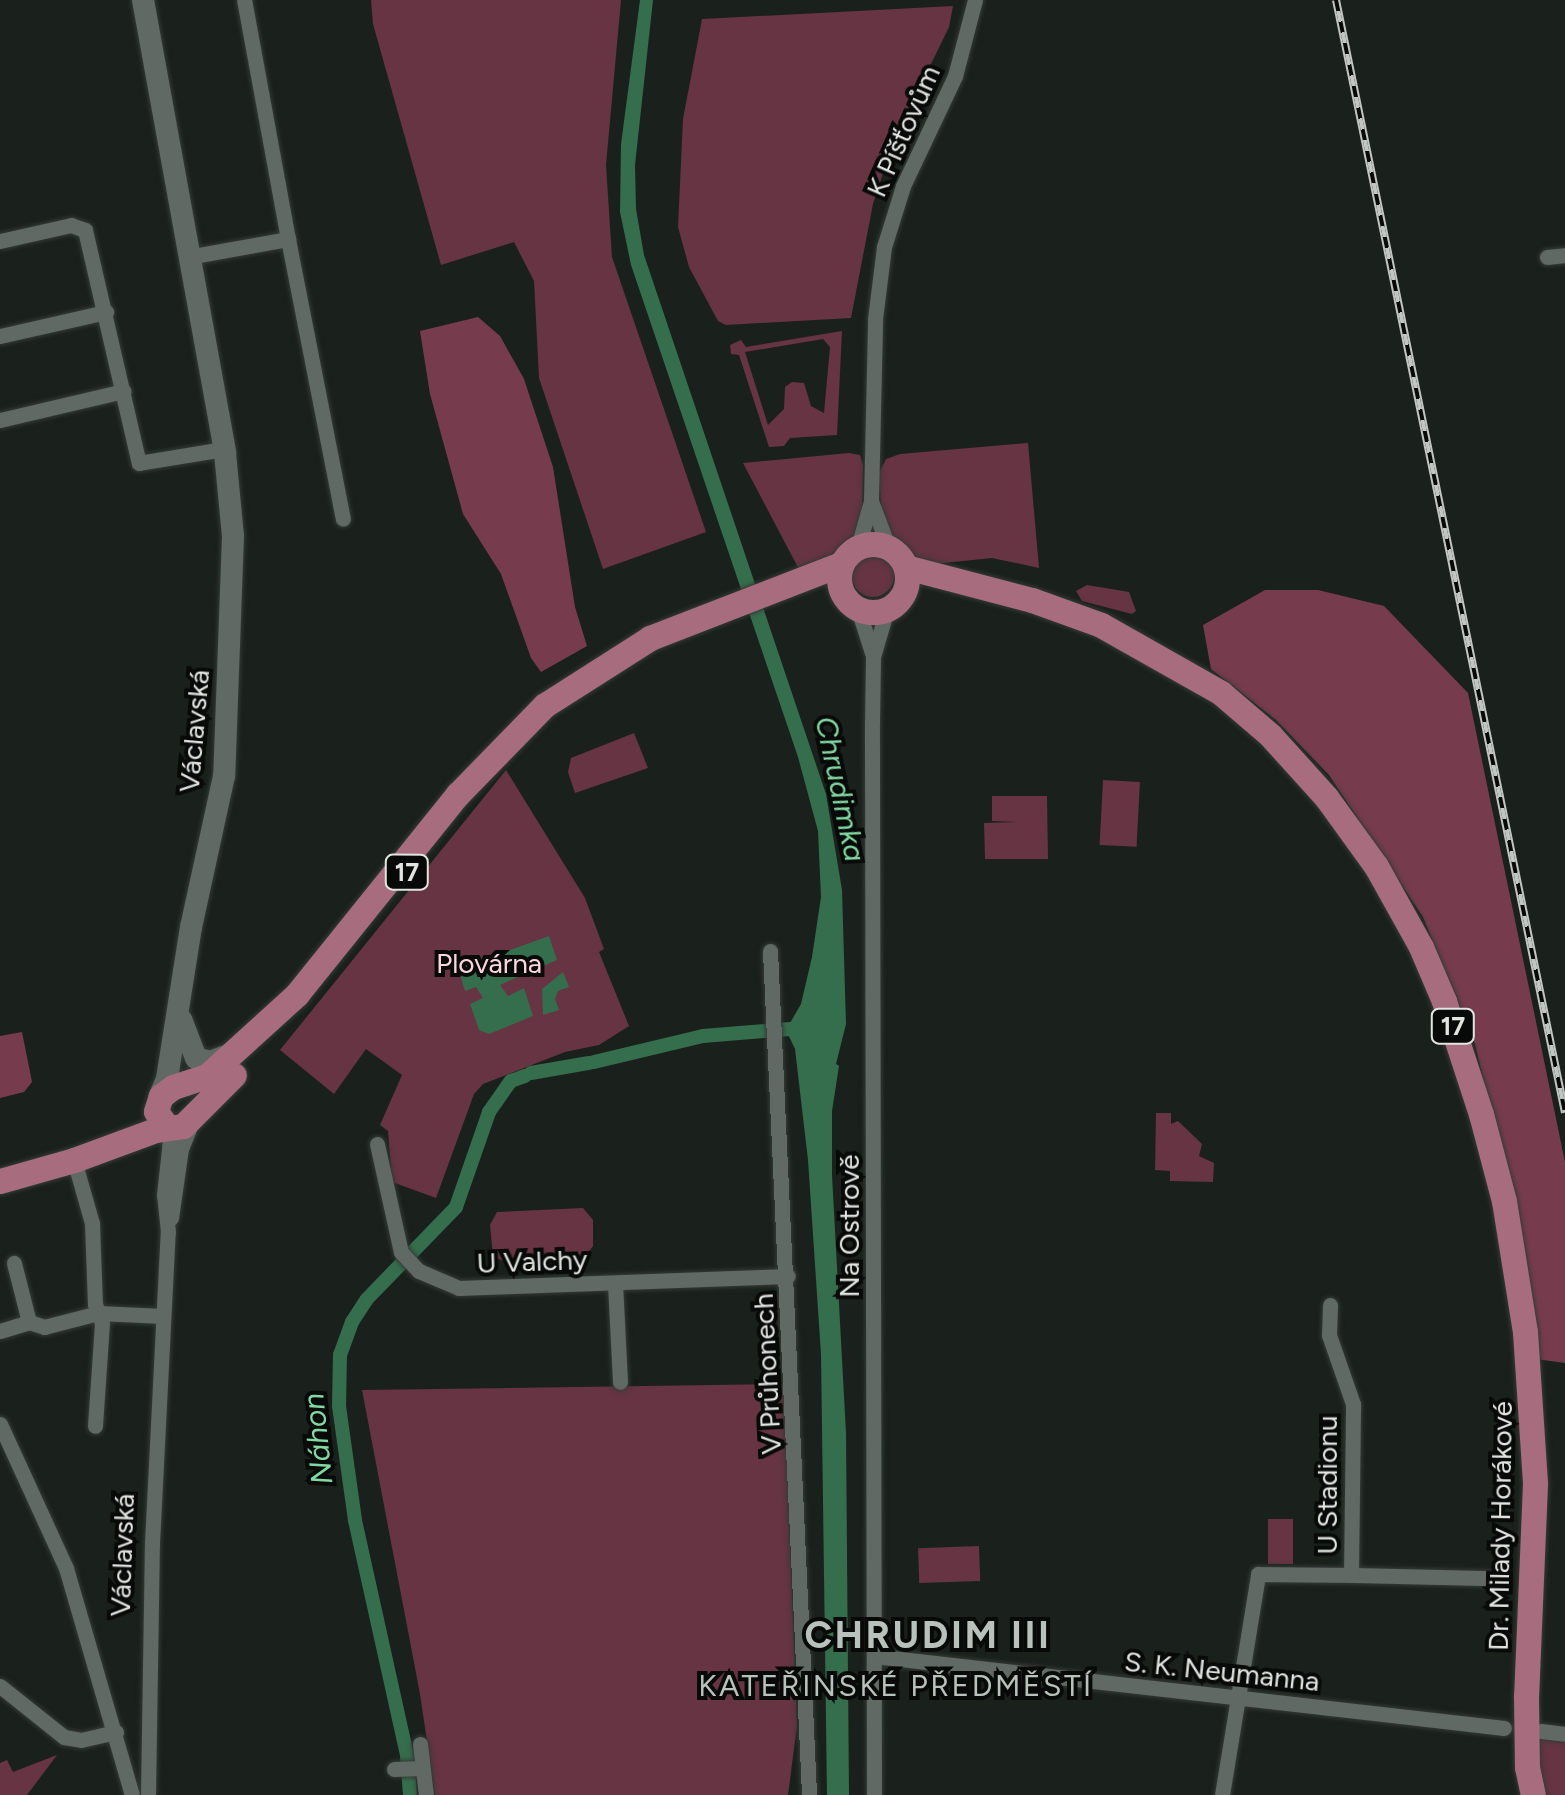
<!DOCTYPE html>
<html>
<head>
<meta charset="utf-8">
<style>
  body { margin:0 }
  #map { position:relative; width:1565px; height:1795px; overflow:hidden; background:#1a211c; font-family:Figtree,sans-serif }
  div>[style] { position:absolute }
  .green>* { inset:0; background:#663443; transform-origin:0 0 }
  .round { border-radius:50% }
  .forest>* { inset:0; background:#763c4e }
  .water>* { inset:0; background:#356e4c }
  .canal>* { height:14px; margin:-7px; padding:0 7px; transform-origin:7px; border-radius:7px; background:#356e4c }
  .roads { filter:drop-shadow(0 0 2px #353a37) drop-shadow(0 0 2px #353a37) }
  .street>* { height:15px; margin:-7.5px; padding:0 7.5px; transform-origin:7.5px; border-radius:7.5px; background:#606963 }
  .secondary>* { height:22px; margin:-11px; padding:0 11px; transform-origin:11px; border-radius:11px; background:#606963 }
  .primary>* { height:25px; margin:-12.5px; padding:0 12.5px; transform-origin:12.5px; border-radius:12.5px; background:#a76d7e }
  .primary>.ring { margin:-12.5px; padding:0; box-sizing:content-box; background:none; border:25px solid #a76d7e; border-radius:50% }
  .rail>* { height:8px; margin-top:-4px; transform-origin:0; background:repeating-linear-gradient(90deg,#070a08 0 11px,#c1c6c3 0 22px); box-sizing:border-box; border-block:2px solid #c1c6c3 }
  span { translate:-50% -50%; white-space:nowrap; text-align:center; line-height:1.15; -webkit-text-stroke:8px #070a08; paint-order:stroke }
  .shield-label span { padding:2px 8px; background:#070a08; border:2px solid; border-radius:8px; -webkit-text-stroke-width:0 }
  .shield-label { font-size:25px; color:#e0e5e2; font-weight:700 }
  .street-label { font-size:28px; color:#e0e5e2 }
  .park-label { font-size:28px; color:#fcd5df }
  .water-label { font-size:30px; color:#82d8a2; font-style:italic }
  .neighbourhood-label { font-size:30px; color:#b8c1bb; letter-spacing:2.5px }
  .district-label { font-size:38px; color:#b8c1bb; font-weight:700; letter-spacing:2.5px }
</style>
</head>
<body>
<div id="map">
  <div class="green">
    <div style="clip-path:polygon(371px 0,621px 0,606px 165px,612px 257px,706px 532px,603px 569px,539px 378px,534px 281px,514px 242px,441px 265px,373px 24px)"></div>
    <div style="clip-path:polygon(953px 6px,949px 27px,893px 142px,873px 204px,851px 318px,726px 325px,718px 321px,689px 267px,678px 227px,683px 119px,702px 19px)"></div>
    <div style="clip-path:polygon(evenodd,842px 331px,837px 435px,790px 438px,784px 446px,769px 447px,739px 355px,731px 354px,730px 345px,741px 340px,746px 347px,842px 331px,823px 339px,830px 347px,824px 413px,811px 406px,804px 383px,792px 382px,785px 387px,784px 409px,768px 425px,745px 352px,823px 339px)"></div>
    <div style="clip-path:polygon(1028px 443px,1039px 568px,992px 558px,934px 564px,911px 560px,888px 530px,881px 506px,879px 473px,886px 459px,900px 454px)"></div>
    <div style="clip-path:polygon(849px 453px,860px 455px,863px 465px,862px 520px,855px 539px,837px 557px,802px 575px,743px 463px)"></div>
    <div class="round" style="left:852px;top:555px;width:42px;height:42px"></div>
    <div style="clip-path:polygon(1087px 585px,1129px 592px,1136px 611px,1132px 614px,1082px 601px,1076px 591px)"></div>
    <div style="clip-path:polygon(634px 733px,648px 768px,575px 793px,568px 772px,571px 758px)"></div>
    <div style="clip-path:polygon(506px 770px,585px 898px,604px 949px,599px 952px,629px 1026px,599px 1045px,565px 1052px,483px 1084px,474px 1094px,436px 1198px,392px 1182px,388px 1131px,380px 1125px,402px 1075px,366px 1049px,334px 1094px,280px 1050px)"></div>
    <div style="left:1103px;top:780px;width:37px;height:65px;rotate:3deg"></div>
    <div style="clip-path:polygon(992px 796px,1047px 796px,1048px 859px,985px 859px,984px 823px,1017px 822px,992px 821px)"></div>
    <div style="clip-path:polygon(1156px 1113px,1171px 1113px,1171px 1124px,1178px 1121px,1202px 1144px,1199px 1156px,1214px 1163px,1213px 1182px,1170px 1181px,1170px 1171px,1155px 1170px)"></div>
    <div style="clip-path:polygon(583px 1208px,593px 1220px,593px 1246px,585px 1257px,505px 1262px,493px 1256px,490px 1225px,497px 1212px)"></div>
    <div style="clip-path:polygon(784px 1384px,797px 1726px,788px 1795px,435px 1795px,420px 1694px,362px 1390px)"></div>
    <div style="left:1268px;top:1519px;width:25px;height:45px"></div>
    <div style="left:979px;top:1546px;width:35px;height:61px;rotate:88deg"></div>
    <div style="clip-path:polygon(1540px 1738px,1565px 1741px,1565px 1795px,1543px 1795px,1539px 1779px)"></div>
    <div style="clip-path:polygon(57px 1755px,27px 1795px,0 1795px,0 1763px,7px 1760px,13px 1772px)"></div>
  </div>
  <div class="forest">
    <div style="clip-path:polygon(478px 317px,500px 336px,524px 379px,553px 467px,575px 607px,587px 646px,541px 672px,531px 658px,501px 574px,463px 514px,430px 394px,420px 331px)"></div>
    <div style="clip-path:polygon(1265px 590px,1318px 590px,1384px 606px,1468px 693px,1565px 1162px,1565px 1363px,1536px 1359px,1524px 1249px,1475px 1044px,1423px 917px,1329px 775px,1276px 720px,1211px 669px,1203px 625px)"></div>
    <div style="clip-path:polygon(22px 1032px,32px 1082px,24px 1092px,0 1098px,0 1036px)"></div>
  </div>
  <div class="water">
    <div style="clip-path:polygon(640px 0,653px 0,635px 165px,636px 209px,644px 255px,826px 794px,842px 890px,846px 1024px,836px 1064px,839px 1066px,832px 1111px,832px 1175px,846px 1433px,849px 1795px,827px 1795px,821px 1354px,808px 1160px,795px 1049px,786px 1030px,801px 1004px,812px 957px,821px 897px,818px 831px,798px 757px,631px 265px,620px 212px,621px 144px)"></div>
    <div style="clip-path:polygon(549px 936px,557px 960px,500px 985px,508px 996px,524px 988px,533px 1016px,489px 1034px,479px 1030px,470px 1004px,483px 998px,476px 987px,465px 991px,461px 978px,466px 966px,493px 956px,504px 961px,502px 953px)"></div>
    <div style="clip-path:polygon(563px 972px,569px 987px,558px 991px,555px 999px,559px 1010px,543px 1015px,542px 989px)"></div>
  </div>
  <div class="canal">
    <div style="left:594px;top:1062px;width:112px;rotate:-13.4deg"></div>
    <div style="left:703px;top:1036px;width:100px;rotate:-4.6deg"></div>
    <div style="left:531px;top:1073px;width:59px;rotate:-9.8deg"></div>
    <div style="left:410px;top:1795px;width:40px;rotate:-94.3deg"></div>
    <div style="left:407px;top:1755px;width:241px;rotate:-102.5deg"></div>
    <div style="left:355px;top:1520px;width:115px;rotate:-98deg"></div>
    <div style="left:339px;top:1406px;width:51px;rotate:-88.9deg"></div>
    <div style="left:340px;top:1355px;width:35px;rotate:-70deg"></div>
    <div style="left:352px;top:1322px;width:27px;rotate:-57deg"></div>
    <div style="left:367px;top:1299px;width:128px;rotate:-45.9deg"></div>
    <div style="left:456px;top:1207px;width:101px;rotate:-70.8deg"></div>
    <div style="left:489px;top:1112px;width:38px;rotate:-55deg"></div>
    <div style="left:511px;top:1081px;width:15px;rotate:-20deg"></div>
  </div>
  <div class="roads">
    <div class="street">
      <div style="left:288px;top:239px;width:285px;rotate:78.9deg"></div>
      <div style="left:0;top:241px;width:73px;rotate:-12.7deg"></div>
      <div style="left:71px;top:225px;width:15px;rotate:20deg"></div>
      <div style="left:85px;top:230px;width:239px;rotate:77deg"></div>
      <div style="left:139px;top:463px;width:86px;rotate:-9.4deg"></div>
      <div style="left:188px;top:257px;width:102px;rotate:-10.2deg"></div>
      <div style="left:288px;top:239px;width:243px;rotate:-100.4deg"></div>
      <div style="left:1547px;top:257px;width:18px;rotate:-6deg"></div>
      <div style="left:0;top:336px;width:109px;rotate:-12.8deg"></div>
      <div style="left:0;top:420px;width:127px;rotate:-13.2deg"></div>
      <div style="left:871px;top:501px;width:48px;rotate:69.3deg"></div>
      <div style="left:858px;top:547px;width:48px;rotate:-74.2deg"></div>
      <div style="left:871px;top:501px;width:182px;rotate:-88.7deg"></div>
      <div style="left:875px;top:319px;width:73px;rotate:-82.9deg"></div>
      <div style="left:884px;top:247px;width:64px;rotate:-72.7deg"></div>
      <div style="left:903px;top:186px;width:122px;rotate:-64.7deg"></div>
      <div style="left:955px;top:76px;width:79px;rotate:-75.3deg"></div>
      <div style="left:858px;top:609px;width:46px;rotate:72.3deg"></div>
      <div style="left:770px;top:951px;width:845px;rotate:87.35deg"></div>
      <div style="left:377px;top:1144px;width:111px;rotate:77.5deg"></div>
      <div style="left:401px;top:1252px;width:26px;rotate:47deg"></div>
      <div style="left:419px;top:1271px;width:43px;rotate:23deg"></div>
      <div style="left:459px;top:1288px;width:329px;rotate:-2.1deg"></div>
      <div style="left:74px;top:1160px;width:66px;rotate:74.1deg"></div>
      <div style="left:92px;top:1223px;width:81px;rotate:87.9deg"></div>
      <div style="left:95px;top:1304px;width:20px;rotate:70deg"></div>
      <div style="left:102px;top:1323px;width:103px;rotate:93.9deg"></div>
      <div style="left:171px;top:1218px;width:70px;rotate:-81.8deg"></div>
      <div style="left:181px;top:1149px;width:31px;rotate:-68deg"></div>
      <div style="left:615px;top:1283px;width:99px;rotate:87.1deg"></div>
      <div style="left:29px;top:1322px;width:16px;rotate:18deg"></div>
      <div style="left:44px;top:1327px;width:56px;rotate:-14.5deg"></div>
      <div style="left:98px;top:1313px;width:65px;rotate:2.6deg"></div>
      <div style="left:0;top:1331px;width:30px;rotate:-17deg"></div>
      <div style="left:29px;top:1322px;width:61px;rotate:-104.3deg"></div>
      <div style="left:0;top:1424px;width:158px;rotate:65.4deg"></div>
      <div style="left:66px;top:1568px;width:236px;rotate:73.8deg"></div>
      <div style="left:1351px;top:1575px;width:135px;rotate:1.3deg"></div>
      <div style="left:874px;top:1656px;width:634px;rotate:6.52deg"></div>
      <div style="left:0;top:1686px;width:82px;rotate:38.6deg"></div>
      <div style="left:64px;top:1737px;width:17px;rotate:10deg"></div>
      <div style="left:81px;top:1740px;width:36px;rotate:-13deg"></div>
      <div style="left:1541px;top:1731px;width:24px;rotate:7deg"></div>
      <div style="left:420px;top:1744px;width:51px;rotate:83.3deg"></div>
      <div style="left:394px;top:1769px;width:28px;rotate:-2deg"></div>
      <div style="left:148px;top:1795px;width:252px;rotate:-89.1deg"></div>
      <div style="left:152px;top:1543px;width:311px;rotate:-87.1deg"></div>
      <div style="left:168px;top:1232px;width:37px;rotate:-96deg"></div>
      <div style="left:164px;top:1195px;width:55px;rotate:-83.8deg"></div>
      <div style="left:170px;top:1140px;width:13px;rotate:-103deg"></div>
      <div style="left:874px;top:1795px;width:1072px;rotate:-90.11deg"></div>
      <div style="left:872px;top:723px;width:66px;rotate:-89.1deg"></div>
      <div style="left:873px;top:657px;width:50px;rotate:-73.7deg"></div>
      <div style="left:1222px;top:1795px;width:224px;rotate:-80.7deg"></div>
      <div style="left:1258px;top:1574px;width:93px;rotate:0.6deg"></div>
      <div style="left:1351px;top:1575px;width:171px;rotate:-89.3deg"></div>
      <div style="left:1353px;top:1404px;width:73px;rotate:-109.2deg"></div>
      <div style="left:1329px;top:1335px;width:30px;rotate:-88deg"></div>
    </div>
    <div class="secondary">
      <div style="left:143px;top:0;width:460px;rotate:79.7deg"></div>
      <div style="left:225px;top:453px;width:83px;rotate:84.5deg"></div>
      <div style="left:233px;top:536px;width:240px;rotate:92.1deg"></div>
      <div style="left:224px;top:776px;width:155px;rotate:102.3deg"></div>
      <div style="left:191px;top:927px;width:154px;rotate:99deg"></div>
      <div style="left:167px;top:1079px;width:21px;rotate:113deg"></div>
      <div style="left:181px;top:1019px;width:42px;rotate:69deg"></div>
      <div style="left:196px;top:1058px;width:15px;rotate:16deg"></div>
      <div style="left:210px;top:1062px;width:26px;rotate:-21deg"></div>
    </div>
    <div class="primary">
      <div class="ring" style="left:839px;top:544px;width:43px;height:43px"></div>
      <div style="left:906px;top:567px;width:130px;rotate:14.7deg"></div>
      <div style="left:1032px;top:600px;width:73px;rotate:19.9deg"></div>
      <div style="left:1101px;top:625px;width:138px;rotate:29.5deg"></div>
      <div style="left:1221px;top:693px;width:65px;rotate:40.6deg"></div>
      <div style="left:1270px;top:735px;width:84px;rotate:47.9deg"></div>
      <div style="left:1326px;top:797px;width:85px;rotate:54.1deg"></div>
      <div style="left:1376px;top:866px;width:93px;rotate:60.9deg"></div>
      <div style="left:1421px;top:947px;width:59px;rotate:66.9deg"></div>
      <div style="left:1444px;top:1001px;width:119px;rotate:71.9deg"></div>
      <div style="left:1481px;top:1114px;width:90px;rotate:75.2deg"></div>
      <div style="left:1504px;top:1201px;width:133px;rotate:80.9deg"></div>
      <div style="left:1525px;top:1332px;width:152px;rotate:86.2deg"></div>
      <div style="left:1535px;top:1484px;width:212px;rotate:92.4deg"></div>
      <div style="left:1526px;top:1696px;width:71px;rotate:89.2deg"></div>
      <div style="left:1527px;top:1767px;width:29px;rotate:78deg"></div>
      <div style="left:167px;top:1127px;width:19px;rotate:-125deg"></div>
      <div style="left:156px;top:1111px;width:16px;rotate:-72deg"></div>
      <div style="left:161px;top:1096px;width:15px;rotate:-37deg"></div>
      <div style="left:173px;top:1087px;width:36px;rotate:-18deg"></div>
      <div style="left:207px;top:1076px;width:122px;rotate:-42.3deg"></div>
      <div style="left:297px;top:994px;width:257px;rotate:-51.2deg"></div>
      <div style="left:458px;top:794px;width:124px;rotate:-45.7deg"></div>
      <div style="left:545px;top:705px;width:125px;rotate:-32.5deg"></div>
      <div style="left:650px;top:638px;width:205px;rotate:-21.2deg"></div>
      <div style="left:0;top:1181px;width:77px;rotate:-15.8deg"></div>
      <div style="left:74px;top:1160px;width:86px;rotate:-20.3deg"></div>
      <div style="left:155px;top:1130px;width:28px;rotate:-8deg"></div>
      <div style="left:183px;top:1126px;width:72px;rotate:-45deg"></div>
    </div>
  </div>
  <div class="rail">
    <div style="left:1336px;top:0;width:1136px;rotate:78.37deg"></div>
  </div>
  <div class="shield-label">
    <span style="left:407px;top:872px">17</span>
    <span style="left:1453px;top:1026px">17</span>
  </div>
  <div class="street-label">
    <span style="left:903px;top:131px;rotate:-66deg">K Píšťovům</span>
    <span style="left:194px;top:731px;rotate:-85deg">Václavská</span>
    <span style="left:849px;top:1226px;rotate:-90deg">Na Ostrově</span>
    <span style="left:532px;top:1261px;rotate:-2deg">U Valchy</span>
    <span style="left:767px;top:1374px;rotate:-93deg">V Průhonech</span>
    <span style="left:1327px;top:1485px;rotate:-90deg">U Stadionu</span>
    <span style="left:1500px;top:1526px;rotate:-89deg">Dr. Milady Horákové</span>
    <span style="left:122px;top:1555px;rotate:-88deg">Václavská</span>
    <span style="left:1222px;top:1671px;rotate:6deg">S. K. Neumanna</span>
  </div>
  <div class="park-label">
    <span style="left:489px;top:963px">Plovárna</span>
  </div>
  <div class="water-label">
    <span style="left:840px;top:789px;rotate:78deg">Chrudimka</span>
    <span style="left:318px;top:1439px;rotate:-96deg">Náhon</span>
  </div>
  <div class="neighbourhood-label">
    <span style="left:896px;top:1686px">KATEŘINSKÉ PŘEDMĚSTÍ</span>
  </div>
  <div class="district-label">
    <span style="left:928px;top:1636px">CHRUDIM III</span>
  </div>
</div>
</body>
</html>
